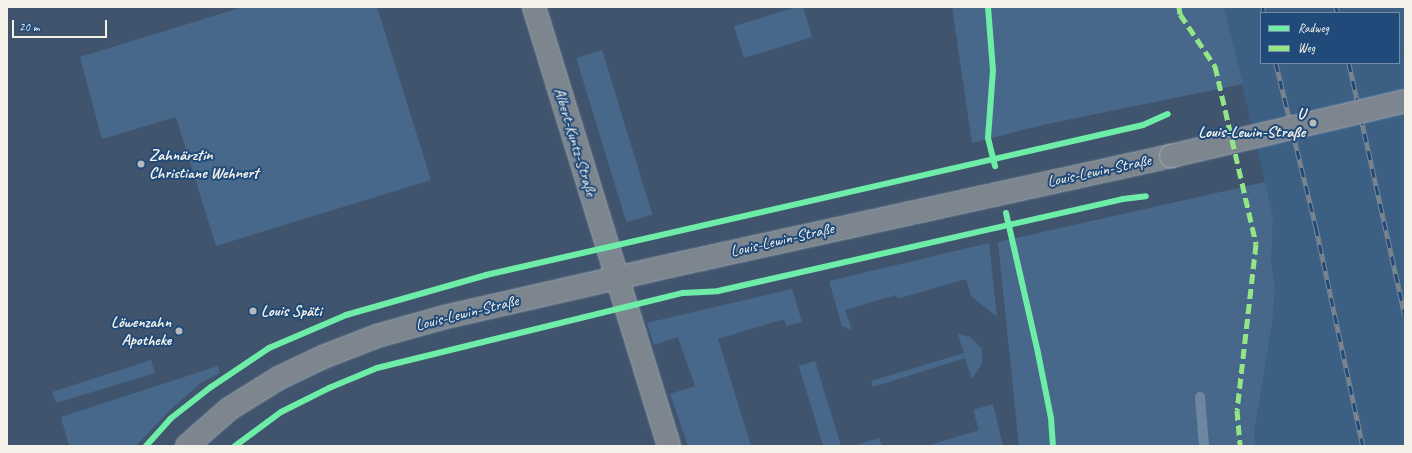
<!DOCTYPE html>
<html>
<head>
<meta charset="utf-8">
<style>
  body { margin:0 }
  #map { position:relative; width:1412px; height:453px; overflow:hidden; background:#40556d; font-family:Caveat,sans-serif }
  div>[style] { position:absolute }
  .built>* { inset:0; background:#3c5f84 }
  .green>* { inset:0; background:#48688b; transform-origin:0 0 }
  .stream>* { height:10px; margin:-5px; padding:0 5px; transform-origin:5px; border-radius:5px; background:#6e87a1 }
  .roads { filter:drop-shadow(0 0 1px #a1aab3) drop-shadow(0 0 1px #a1aab3) }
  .minor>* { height:22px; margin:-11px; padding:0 11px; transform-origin:11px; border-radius:11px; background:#7d868f }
  .rail>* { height:4.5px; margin-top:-2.25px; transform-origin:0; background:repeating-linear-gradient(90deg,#1f4a7a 0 9px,#7a8590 0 18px); box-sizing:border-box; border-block:1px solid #7a8590 }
  .bridges { filter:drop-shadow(0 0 1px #a1aab3) drop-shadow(0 0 1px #a1aab3) }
  .minor-bridge>* { height:22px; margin:-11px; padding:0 11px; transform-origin:11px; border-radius:11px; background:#7d868f }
  .quiet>* { height:5px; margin-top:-2.5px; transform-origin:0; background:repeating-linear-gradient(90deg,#94e586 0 10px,transparent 0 15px) }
  .cycleway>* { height:6px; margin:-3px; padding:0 3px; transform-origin:3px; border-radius:3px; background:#6deda7 }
  .dots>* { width:11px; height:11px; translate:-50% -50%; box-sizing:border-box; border:2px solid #1f4a7a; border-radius:50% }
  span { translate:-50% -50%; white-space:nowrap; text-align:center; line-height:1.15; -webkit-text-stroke:4px #1f4a7a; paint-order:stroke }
  .poi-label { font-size:16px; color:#f4f1e8; font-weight:700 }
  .right { translate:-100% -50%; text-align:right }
  .left { translate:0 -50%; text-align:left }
  .street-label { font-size:16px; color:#f4f1e8 }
  .frame { position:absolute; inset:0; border:8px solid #f4f1e8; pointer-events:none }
  .legend { position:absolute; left:1260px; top:12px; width:140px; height:52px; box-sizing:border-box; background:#1f4a7a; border:1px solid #748da6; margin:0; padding:5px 7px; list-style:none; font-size:12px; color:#f4f1e8 }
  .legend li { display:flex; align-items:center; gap:8px; height:20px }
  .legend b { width:20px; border:1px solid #748da6 }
  .scale { position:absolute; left:12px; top:20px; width:95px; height:18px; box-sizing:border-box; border:2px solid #f4f1e8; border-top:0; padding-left:5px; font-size:12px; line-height:14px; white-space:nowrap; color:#f4f1e8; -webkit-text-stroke:3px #1f4a7a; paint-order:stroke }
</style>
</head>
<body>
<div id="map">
  <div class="built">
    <div style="clip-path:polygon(evenodd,1224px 7px,1405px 7px,1405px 49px,1403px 50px,1405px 59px,1405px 446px,1256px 446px,1254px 433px,1259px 399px,1272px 324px,1275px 288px,1270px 252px,1273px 217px,1224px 7px,1261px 13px,1399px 13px,1399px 63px,1261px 63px,1261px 13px)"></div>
  </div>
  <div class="green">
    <div style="clip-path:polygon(243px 7px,377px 7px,431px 180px,216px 246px,176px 117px,102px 139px,80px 57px)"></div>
    <div style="clip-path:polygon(797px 7px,803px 7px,812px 37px,744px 58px,734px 26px)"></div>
    <div style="clip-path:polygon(952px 7px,1224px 7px,1243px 84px,1047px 124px,972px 143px)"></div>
    <div style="left:602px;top:50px;width:172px;height:27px;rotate:73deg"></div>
    <div style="clip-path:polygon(1265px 182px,1273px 217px,1271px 262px,1275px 288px,1272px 324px,1254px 433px,1256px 446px,1019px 446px,998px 242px)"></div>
    <div style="clip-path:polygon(989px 243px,997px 317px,971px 296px,966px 279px,897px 299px,896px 295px,845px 310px,852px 330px,842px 326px,829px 281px)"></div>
    <div style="clip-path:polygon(792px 289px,802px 322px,786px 326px,784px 319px,718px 339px,751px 446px,688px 446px,670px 394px,695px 386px,678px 337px,654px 345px,647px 323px)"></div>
    <div style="clip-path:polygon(958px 334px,970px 337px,982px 349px,982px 363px,972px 379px,965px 358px,873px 387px,871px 381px,964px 353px)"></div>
    <div style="clip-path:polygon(151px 360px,155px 373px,56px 403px,52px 392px)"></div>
    <div style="left:815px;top:361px;width:89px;height:17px;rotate:73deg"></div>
    <div style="clip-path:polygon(218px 366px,220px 373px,201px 383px,172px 408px,136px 446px,70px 446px,68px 442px,61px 417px)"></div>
    <div style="clip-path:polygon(993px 404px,1003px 446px,927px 446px,979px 430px,973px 410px)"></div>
    <div style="clip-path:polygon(879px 438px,882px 446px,856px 445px)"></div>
  </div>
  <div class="stream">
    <div style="left:1200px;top:397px;width:49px;rotate:85.3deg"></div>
  </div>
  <div class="roads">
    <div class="minor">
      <div style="left:534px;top:7px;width:459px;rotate:72.9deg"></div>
      <div style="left:187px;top:446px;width:56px;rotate:-41.4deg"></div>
      <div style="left:229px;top:409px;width:59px;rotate:-31.8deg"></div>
      <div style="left:279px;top:378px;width:49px;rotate:-25.5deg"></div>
      <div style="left:323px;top:357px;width:58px;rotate:-21.3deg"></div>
      <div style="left:377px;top:336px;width:71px;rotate:-15.6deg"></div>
      <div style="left:445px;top:317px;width:221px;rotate:-12.8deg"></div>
      <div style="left:660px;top:268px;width:523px;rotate:-12.36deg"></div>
    </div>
  </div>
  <div class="rail">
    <div style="left:1263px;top:7px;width:6px;rotate:81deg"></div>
    <div style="left:1336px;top:7px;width:6px;rotate:72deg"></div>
    <div style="left:1276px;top:63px;width:169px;rotate:76.3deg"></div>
    <div style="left:1316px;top:227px;width:224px;rotate:77.9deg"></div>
    <div style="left:1349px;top:63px;width:258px;rotate:77.5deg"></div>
  </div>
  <div class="bridges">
    <div class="minor-bridge">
      <div style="left:1171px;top:156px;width:240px;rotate:-13.2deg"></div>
    </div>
  </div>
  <div class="quiet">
    <div style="left:1179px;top:7px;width:7px;rotate:82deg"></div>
    <div style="left:1180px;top:14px;width:63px;rotate:56.1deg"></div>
    <div style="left:1215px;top:66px;width:183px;rotate:77deg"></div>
    <div style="left:1256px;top:244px;width:167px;rotate:96.5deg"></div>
    <div style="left:1237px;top:410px;width:36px;rotate:85deg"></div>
  </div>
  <div class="cycleway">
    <div style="left:988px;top:7px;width:63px;rotate:85.5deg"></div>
    <div style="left:993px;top:70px;width:68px;rotate:94.2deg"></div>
    <div style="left:988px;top:138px;width:29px;rotate:76deg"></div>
    <div style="left:1006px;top:213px;width:144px;rotate:77.1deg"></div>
    <div style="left:1038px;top:353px;width:66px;rotate:78.7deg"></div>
    <div style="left:1051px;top:418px;width:28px;rotate:86deg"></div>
    <div style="left:146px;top:446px;width:36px;rotate:-48deg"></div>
    <div style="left:170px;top:419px;width:52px;rotate:-38deg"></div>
    <div style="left:211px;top:387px;width:70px;rotate:-33.9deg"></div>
    <div style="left:269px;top:348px;width:84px;rotate:-23.2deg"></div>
    <div style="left:346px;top:315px;width:146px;rotate:-15.9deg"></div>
    <div style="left:486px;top:275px;width:674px;rotate:-12.86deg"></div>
    <div style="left:1143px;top:125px;width:27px;rotate:-24deg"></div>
    <div style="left:235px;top:446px;width:57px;rotate:-36.5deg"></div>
    <div style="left:281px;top:412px;width:54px;rotate:-26.6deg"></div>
    <div style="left:329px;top:388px;width:52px;rotate:-22.6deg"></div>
    <div style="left:377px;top:368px;width:315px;rotate:-13.8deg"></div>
    <div style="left:683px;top:293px;width:35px;rotate:-3deg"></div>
    <div style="left:718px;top:291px;width:415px;rotate:-12.8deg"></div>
    <div style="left:1123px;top:199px;width:23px;rotate:-7deg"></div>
  </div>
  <div class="dots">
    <div style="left:1313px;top:123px;background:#b5babd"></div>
    <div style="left:141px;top:164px;background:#b5babd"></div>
    <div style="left:253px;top:311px;background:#b5babd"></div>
    <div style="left:179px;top:331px;background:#b5babd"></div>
  </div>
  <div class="poi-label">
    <span class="right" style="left:1305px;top:123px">U<br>Louis-Lewin-Straße</span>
    <span class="left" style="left:149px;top:164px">Zahnärztin<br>Christiane Wehnert</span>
    <span class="left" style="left:261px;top:311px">Louis Späti</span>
    <span class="right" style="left:171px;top:331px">Löwenzahn<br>Apotheke</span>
  </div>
  <div class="street-label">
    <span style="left:575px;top:142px;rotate:73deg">Albert-Kuntz-Straße</span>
    <span style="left:1099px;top:171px;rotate:-12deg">Louis-Lewin-Straße</span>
    <span style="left:782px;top:240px;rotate:-13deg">Louis-Lewin-Straße</span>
    <span style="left:467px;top:313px;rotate:-14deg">Louis-Lewin-Straße</span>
  </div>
  <div class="frame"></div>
  <ul class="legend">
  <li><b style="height:5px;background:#6deda7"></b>Radweg</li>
  <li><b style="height:5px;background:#94e586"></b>Weg</li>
  </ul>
  <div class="scale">20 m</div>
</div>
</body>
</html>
